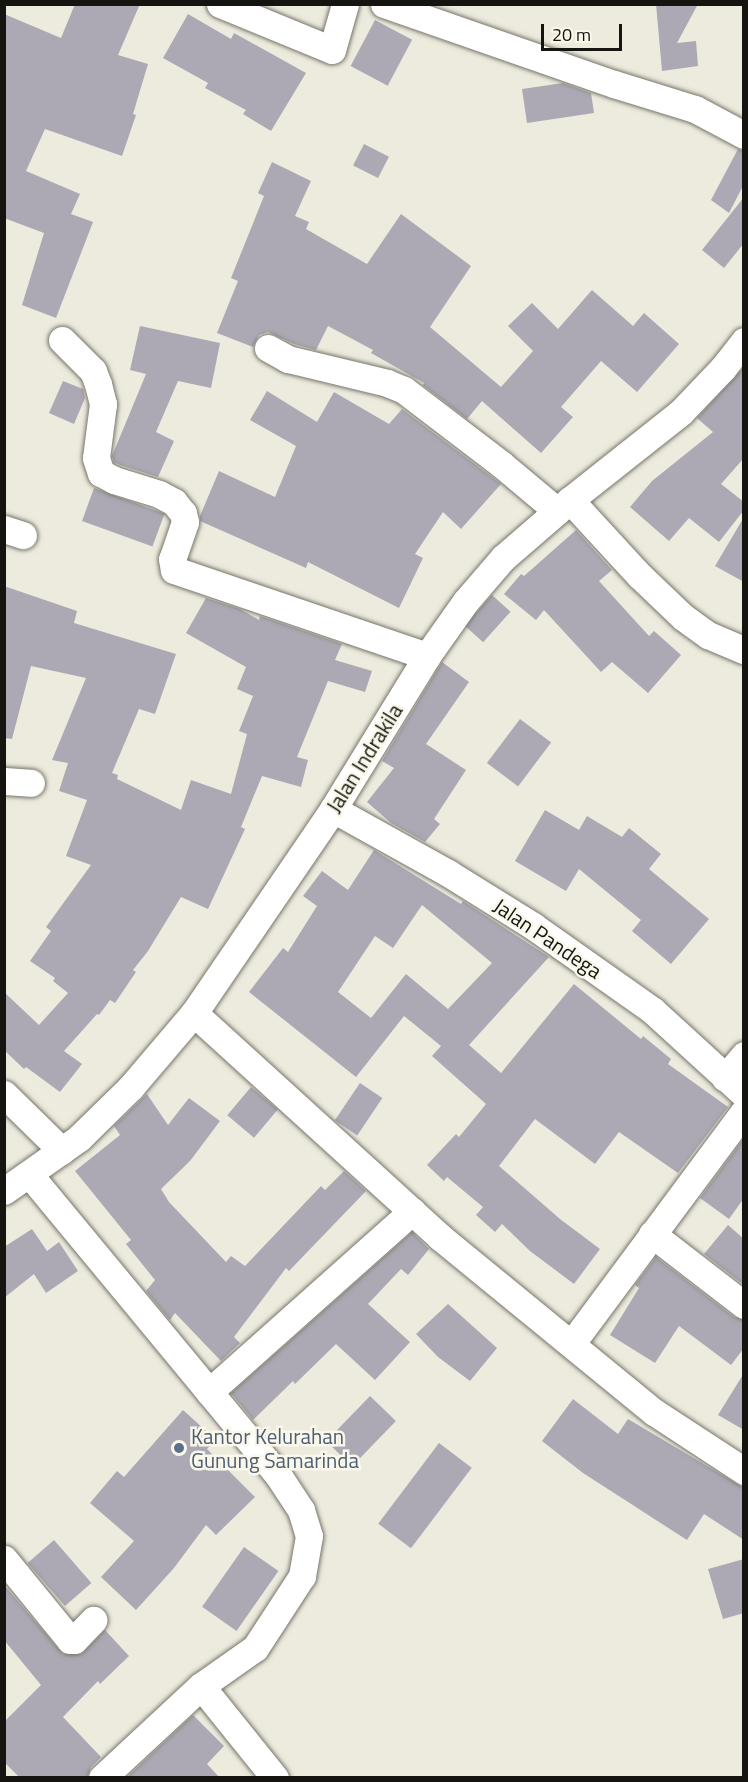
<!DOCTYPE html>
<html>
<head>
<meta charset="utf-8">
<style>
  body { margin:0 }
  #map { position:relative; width:748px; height:1782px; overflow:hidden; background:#edebde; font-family:"Titillium Web",sans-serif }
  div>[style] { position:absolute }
  .building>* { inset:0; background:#aca9b4; transform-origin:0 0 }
  .roads { filter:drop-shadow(0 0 2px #77756a) drop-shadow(0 0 2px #77756a) }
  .minor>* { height:27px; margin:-13.5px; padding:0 13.5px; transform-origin:13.5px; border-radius:13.5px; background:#fff }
  .dots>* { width:16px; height:16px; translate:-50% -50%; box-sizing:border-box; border:3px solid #faf8eb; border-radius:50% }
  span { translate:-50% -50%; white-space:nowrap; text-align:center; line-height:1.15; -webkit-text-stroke:5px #faf8eb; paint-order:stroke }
  .street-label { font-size:21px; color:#151410 }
  .service-label { font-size:21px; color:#4e5e75 }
  .left { translate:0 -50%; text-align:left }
  .frame { position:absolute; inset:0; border:6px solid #151410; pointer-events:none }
  .scale { position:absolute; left:541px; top:24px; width:81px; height:27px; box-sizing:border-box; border:3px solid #151410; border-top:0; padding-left:8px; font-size:18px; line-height:21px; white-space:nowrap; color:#151410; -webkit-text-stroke:4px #faf8eb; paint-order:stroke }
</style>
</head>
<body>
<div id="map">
  <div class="building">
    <div style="clip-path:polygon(75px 4px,140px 4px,118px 55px,148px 64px,133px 114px,136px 115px,122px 156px,45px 129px,26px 171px,80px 194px,71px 214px,93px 222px,56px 318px,22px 305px,44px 233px,4px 218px,4px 14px,61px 38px)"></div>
    <div style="clip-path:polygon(656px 4px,698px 4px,677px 43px,696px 41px,698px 66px,662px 71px)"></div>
    <div style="clip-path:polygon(188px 14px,231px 39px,234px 33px,306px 73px,271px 131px,243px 114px,246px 110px,205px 88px,208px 83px,163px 58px)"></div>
    <div style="left:375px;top:20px;width:42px;height:52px;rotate:28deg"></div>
    <div style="clip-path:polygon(563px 83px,591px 93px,594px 113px,527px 123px,522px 89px)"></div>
    <div style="left:364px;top:144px;width:28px;height:24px;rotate:27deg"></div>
    <div style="clip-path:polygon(738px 149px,744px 151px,744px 184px,729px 213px,711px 200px)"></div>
    <div style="clip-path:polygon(272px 162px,311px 181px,295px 216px,309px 222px,306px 229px,367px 264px,401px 214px,471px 266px,430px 327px,501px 387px,533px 351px,508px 326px,532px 303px,558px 329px,592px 290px,633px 326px,644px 313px,679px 344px,637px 392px,601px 361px,561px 407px,573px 417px,541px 453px,482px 401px,467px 419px,423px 385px,424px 383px,371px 353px,373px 350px,328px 326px,316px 350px,294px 344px,268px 332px,259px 335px,253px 347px,217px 333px,238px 281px,231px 278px,264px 196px,258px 193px)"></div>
    <div style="clip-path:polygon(744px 197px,744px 243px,724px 268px,702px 250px)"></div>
    <div style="clip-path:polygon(140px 326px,220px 343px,211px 388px,178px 381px,156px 432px,174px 441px,158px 477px,120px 465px,114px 462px,112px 456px,146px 374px,130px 370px)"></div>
    <div style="clip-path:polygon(744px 367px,744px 458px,721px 484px,744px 502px,744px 510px,719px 542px,689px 518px,669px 541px,630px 507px,652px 481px,713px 432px,697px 418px)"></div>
    <div style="clip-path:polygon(63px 381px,83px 389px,85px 398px,74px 424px,49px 413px)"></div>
    <div style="clip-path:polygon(267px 391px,317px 422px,334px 392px,389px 424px,402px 409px,501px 484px,461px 529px,443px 512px,415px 554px,423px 558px,399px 608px,308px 562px,306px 568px,200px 521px,200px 516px,219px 471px,275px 497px,296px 446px,250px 420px)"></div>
    <div style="left:94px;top:488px;width:75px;height:35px;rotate:20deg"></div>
    <div style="clip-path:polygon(744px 517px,744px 582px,715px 566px)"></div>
    <div style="clip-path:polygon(576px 530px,612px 570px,599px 581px,649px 636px,654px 631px,681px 655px,648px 693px,612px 662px,601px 672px,544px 610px,536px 620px,504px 594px,521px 574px,524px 576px)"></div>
    <div style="clip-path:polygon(4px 586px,77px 611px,74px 623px,176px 654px,155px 714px,139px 709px,112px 773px,118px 775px,117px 779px,181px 810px,191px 780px,231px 794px,247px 734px,239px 731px,253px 696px,237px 689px,246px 667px,186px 633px,206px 598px,240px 609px,259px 620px,260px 616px,342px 644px,335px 660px,372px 671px,365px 692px,328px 681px,297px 757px,308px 760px,301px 787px,262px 776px,241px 827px,245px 829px,208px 909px,181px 897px,148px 951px,133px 970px,136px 972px,115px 1003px,110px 1000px,99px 1015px,97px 1014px,64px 1051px,82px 1064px,60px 1092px,26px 1067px,24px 1069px,4px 1050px,4px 992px,39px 1025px,68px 993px,53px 981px,55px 978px,30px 961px,51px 931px,46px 927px,91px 865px,66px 856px,87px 800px,59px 791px,68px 763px,52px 760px,86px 678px,31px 666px,12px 739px,4px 738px)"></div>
    <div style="left:492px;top:595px;width:25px;height:41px;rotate:42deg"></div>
    <div style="clip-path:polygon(442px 662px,469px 682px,426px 744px,466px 770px,434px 819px,440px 824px,425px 842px,391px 823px,367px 802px,394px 768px,382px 761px)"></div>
    <div style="left:520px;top:719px;width:39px;height:55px;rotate:37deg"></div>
    <div style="clip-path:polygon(545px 810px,579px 830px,587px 816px,622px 837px,629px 828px,661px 854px,649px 869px,709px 919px,671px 964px,632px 931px,641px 920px,579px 869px,566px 891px,515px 861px)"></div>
    <div style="clip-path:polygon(evenodd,374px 850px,461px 904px,463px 901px,549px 957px,469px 1045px,501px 1073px,574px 984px,641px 1039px,643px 1036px,671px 1059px,668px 1064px,728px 1107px,678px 1173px,619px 1132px,595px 1164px,535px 1119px,499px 1166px,560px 1219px,600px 1249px,574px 1284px,530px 1251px,502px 1224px,495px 1232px,476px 1215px,483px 1207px,447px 1177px,444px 1181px,427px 1165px,456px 1134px,459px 1137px,486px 1104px,432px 1056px,441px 1046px,404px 1016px,356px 1077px,249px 992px,283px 948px,288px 952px,317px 906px,303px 896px,322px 871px,348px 890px,374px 850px,422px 905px,492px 963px,448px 1009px,406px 974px,371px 1018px,338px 992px,375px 936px,393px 948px,422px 905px)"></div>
    <div style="left:360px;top:1083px;width:27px;height:45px;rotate:34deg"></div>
    <div style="left:251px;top:1087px;width:35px;height:37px;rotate:40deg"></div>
    <div style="clip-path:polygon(147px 1094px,168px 1125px,189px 1098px,220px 1121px,190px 1161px,161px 1189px,169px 1202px,226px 1262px,231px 1256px,245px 1266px,321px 1186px,325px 1190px,344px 1171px,366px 1191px,289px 1271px,286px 1268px,234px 1337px,240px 1343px,221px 1361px,175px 1313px,170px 1320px,146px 1291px,155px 1280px,126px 1244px,131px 1240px,75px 1171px,120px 1135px,114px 1126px)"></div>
    <div style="clip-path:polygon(744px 1138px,744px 1198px,729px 1219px,700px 1198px)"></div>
    <div style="clip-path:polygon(728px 1225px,744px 1239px,744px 1285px,704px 1254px)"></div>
    <div style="clip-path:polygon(32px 1229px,47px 1251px,59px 1242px,78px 1271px,46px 1293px,34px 1274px,4px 1298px,4px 1247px)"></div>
    <div style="clip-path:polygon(412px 1232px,429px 1249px,408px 1275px,401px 1269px,368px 1304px,410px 1342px,375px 1380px,336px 1344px,295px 1384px,293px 1381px,253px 1420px,231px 1393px)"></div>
    <div style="clip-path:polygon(656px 1257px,734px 1317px,744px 1320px,744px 1348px,731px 1365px,679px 1326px,655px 1363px,610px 1335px,639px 1288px,635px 1285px)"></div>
    <div style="clip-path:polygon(448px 1304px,497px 1348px,470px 1381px,438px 1357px,416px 1334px)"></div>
    <div style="clip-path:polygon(744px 1373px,744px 1430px,718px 1415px)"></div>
    <div style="left:370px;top:1396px;width:36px;height:63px;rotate:44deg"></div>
    <div style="clip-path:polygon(573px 1399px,618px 1434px,628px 1419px,744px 1488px,744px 1540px,704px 1514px,687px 1540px,583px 1473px,542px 1441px)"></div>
    <div style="clip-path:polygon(183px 1410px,215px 1439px,207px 1449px,255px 1497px,216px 1535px,206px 1525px,174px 1568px,136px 1610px,101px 1577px,134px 1541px,90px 1503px,117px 1471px,124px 1477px)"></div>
    <div style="left:439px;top:1443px;width:41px;height:101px;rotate:37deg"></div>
    <div style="left:54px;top:1540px;width:57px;height:35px;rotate:49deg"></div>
    <div style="left:244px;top:1547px;width:42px;height:73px;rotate:35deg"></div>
    <div style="clip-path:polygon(744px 1559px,744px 1613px,723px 1619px,708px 1569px)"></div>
    <div style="clip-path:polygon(4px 1585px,63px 1654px,81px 1654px,105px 1630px,129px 1656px,100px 1684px,98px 1681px,63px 1717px,101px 1757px,91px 1767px,87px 1778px,20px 1778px,4px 1762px,4px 1722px,41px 1685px,4px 1640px)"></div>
    <div style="clip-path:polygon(193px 1715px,224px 1746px,207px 1764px,220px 1778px,126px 1778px)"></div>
  </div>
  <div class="roads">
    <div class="minor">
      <div style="left:220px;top:4px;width:121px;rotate:22.3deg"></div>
      <div style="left:332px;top:50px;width:48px;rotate:-74.2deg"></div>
      <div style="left:384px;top:4px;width:244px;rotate:19.2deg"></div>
      <div style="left:614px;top:84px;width:85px;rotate:17.2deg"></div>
      <div style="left:695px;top:109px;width:55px;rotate:28deg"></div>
      <div style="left:62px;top:340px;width:44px;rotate:45deg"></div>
      <div style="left:93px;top:371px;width:14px;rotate:69deg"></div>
      <div style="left:98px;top:384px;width:21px;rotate:76deg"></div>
      <div style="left:103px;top:404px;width:54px;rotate:97.4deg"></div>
      <div style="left:96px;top:458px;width:16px;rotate:72deg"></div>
      <div style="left:101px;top:473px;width:15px;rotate:28deg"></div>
      <div style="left:114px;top:480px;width:47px;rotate:17.3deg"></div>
      <div style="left:159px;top:494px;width:17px;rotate:28deg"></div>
      <div style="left:174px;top:502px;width:14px;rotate:51deg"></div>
      <div style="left:183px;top:513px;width:9px;rotate:77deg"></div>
      <div style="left:185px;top:522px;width:39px;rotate:109deg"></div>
      <div style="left:172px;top:559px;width:11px;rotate:80deg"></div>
      <div style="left:174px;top:570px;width:267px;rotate:18.8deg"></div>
      <div style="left:268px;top:348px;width:23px;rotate:29deg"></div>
      <div style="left:288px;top:359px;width:102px;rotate:13.6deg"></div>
      <div style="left:387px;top:383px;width:18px;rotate:22deg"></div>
      <div style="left:404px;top:390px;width:122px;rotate:37.3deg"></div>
      <div style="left:501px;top:464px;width:73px;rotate:40deg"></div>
      <div style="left:570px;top:500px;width:103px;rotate:47.4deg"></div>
      <div style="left:640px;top:576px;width:59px;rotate:43.6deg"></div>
      <div style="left:683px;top:617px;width:31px;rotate:36deg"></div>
      <div style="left:708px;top:635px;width:39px;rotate:23deg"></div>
      <div style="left:4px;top:529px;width:20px;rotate:18deg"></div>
      <div style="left:4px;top:781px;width:27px;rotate:4deg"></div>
      <div style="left:333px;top:809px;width:132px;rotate:29.1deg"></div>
      <div style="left:448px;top:873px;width:100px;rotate:31.9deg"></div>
      <div style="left:533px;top:926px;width:146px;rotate:35.2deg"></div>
      <div style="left:652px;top:1010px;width:125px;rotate:42.4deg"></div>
      <div style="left:194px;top:1013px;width:333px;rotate:42.3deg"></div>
      <div style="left:440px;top:1237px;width:276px;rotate:39.3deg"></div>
      <div style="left:654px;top:1412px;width:108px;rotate:33.2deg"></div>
      <div style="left:725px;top:1078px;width:30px;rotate:-50deg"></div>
      <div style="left:4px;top:1094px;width:81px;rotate:44.5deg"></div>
      <div style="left:29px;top:1174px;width:391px;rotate:50.4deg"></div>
      <div style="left:278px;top:1475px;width:42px;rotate:56.7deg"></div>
      <div style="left:301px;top:1510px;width:27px;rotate:73deg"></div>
      <div style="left:309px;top:1536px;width:41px;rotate:99.9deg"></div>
      <div style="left:302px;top:1576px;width:86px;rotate:123.1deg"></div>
      <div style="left:255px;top:1648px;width:66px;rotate:144.9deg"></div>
      <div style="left:201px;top:1686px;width:135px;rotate:137.1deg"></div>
      <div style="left:4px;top:1191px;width:92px;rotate:-35.2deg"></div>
      <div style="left:79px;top:1138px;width:73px;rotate:-44.4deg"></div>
      <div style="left:131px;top:1087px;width:97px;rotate:-49.6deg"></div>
      <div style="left:194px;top:1013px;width:247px;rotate:-55.7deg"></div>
      <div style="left:333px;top:809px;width:180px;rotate:-58.4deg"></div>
      <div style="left:427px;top:656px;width:67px;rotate:-54.7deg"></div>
      <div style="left:466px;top:601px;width:57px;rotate:-49.3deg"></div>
      <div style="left:503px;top:558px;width:89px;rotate:-40.9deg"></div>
      <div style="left:570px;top:500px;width:142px;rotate:-38.4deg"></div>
      <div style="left:681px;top:412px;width:61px;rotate:-46.3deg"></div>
      <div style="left:723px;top:368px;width:34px;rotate:-52deg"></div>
      <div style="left:652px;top:1234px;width:116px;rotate:37.7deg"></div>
      <div style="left:572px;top:1343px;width:289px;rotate:-53.4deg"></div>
      <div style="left:209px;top:1392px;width:272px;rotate:-41.7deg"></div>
      <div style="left:4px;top:1559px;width:104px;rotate:50.8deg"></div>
      <div style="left:70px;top:1640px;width:4px"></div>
      <div style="left:74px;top:1640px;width:28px;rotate:-46deg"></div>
      <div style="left:201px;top:1686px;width:118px;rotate:51.2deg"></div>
    </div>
  </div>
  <div class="dots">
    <div style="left:179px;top:1448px;background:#5c6f8a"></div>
  </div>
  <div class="street-label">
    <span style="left:364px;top:758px;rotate:-58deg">Jalan Indrakila</span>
    <span style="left:548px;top:938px;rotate:34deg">Jalan Pandega</span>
  </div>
  <div class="service-label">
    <span class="left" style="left:191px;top:1448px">Kantor Kelurahan<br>Gunung Samarinda</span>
  </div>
  <div class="frame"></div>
  <div class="scale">20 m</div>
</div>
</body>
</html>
